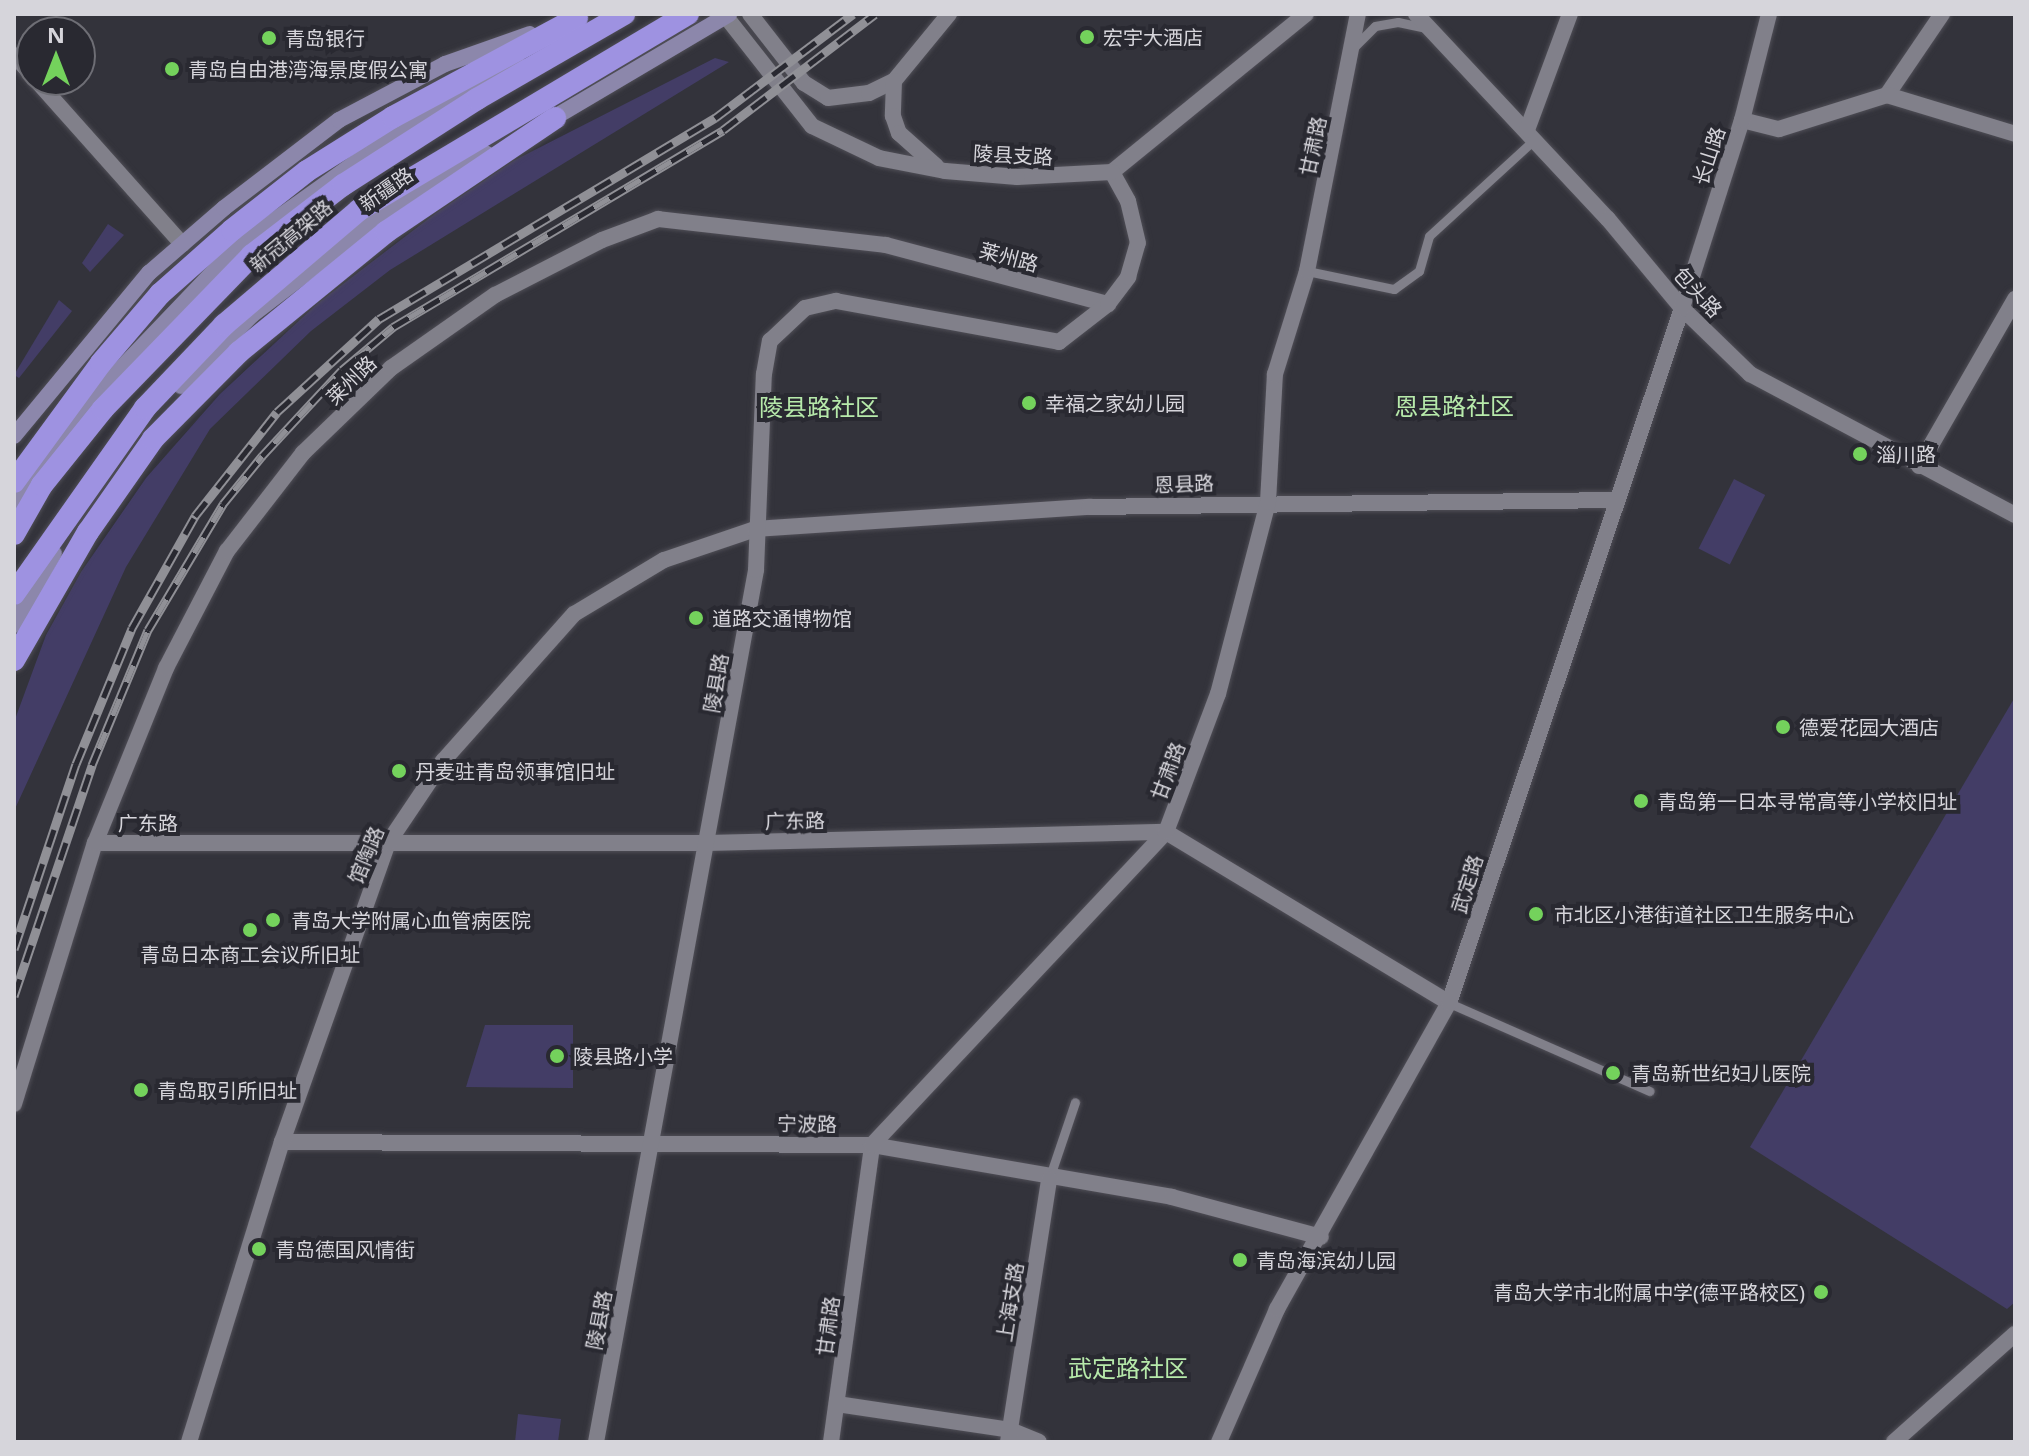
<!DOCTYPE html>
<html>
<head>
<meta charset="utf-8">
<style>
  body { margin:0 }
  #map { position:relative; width:2029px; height:1456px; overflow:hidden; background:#33333b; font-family:"Noto Sans","Noto Sans SC",sans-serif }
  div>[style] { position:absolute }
  .green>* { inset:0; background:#433d66; transform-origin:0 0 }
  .roads { filter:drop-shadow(0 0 2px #4f4e56) drop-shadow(0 0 2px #4f4e56) }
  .service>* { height:9px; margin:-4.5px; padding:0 4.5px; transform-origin:4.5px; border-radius:4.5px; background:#81808a }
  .minor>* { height:16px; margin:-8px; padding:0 8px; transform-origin:8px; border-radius:8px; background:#81808a }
  .tertiary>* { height:16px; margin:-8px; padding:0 8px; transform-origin:8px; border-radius:8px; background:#81808a }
  .secondary>* { height:16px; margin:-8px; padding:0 8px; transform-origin:8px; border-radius:8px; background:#8c87ab }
  .trunk>* { height:22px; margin:-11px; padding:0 11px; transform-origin:11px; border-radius:11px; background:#9e92e1 }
  .rail>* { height:9px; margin-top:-4.5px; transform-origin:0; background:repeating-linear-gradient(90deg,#292931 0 18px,#909096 0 36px); box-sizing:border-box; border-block:2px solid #909096 }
  .dots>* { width:22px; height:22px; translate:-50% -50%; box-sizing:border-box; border:4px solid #292931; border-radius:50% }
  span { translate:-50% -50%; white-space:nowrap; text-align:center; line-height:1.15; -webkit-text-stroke:8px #292931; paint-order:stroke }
  .poi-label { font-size:20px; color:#d6d5db }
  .left { translate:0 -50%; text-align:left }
  .right { translate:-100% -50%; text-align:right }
  .street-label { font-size:20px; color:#d6d5db }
  .quarter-label { font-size:24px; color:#b7eaab }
  .frame { position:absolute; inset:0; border:16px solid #d6d5db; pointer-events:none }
  .north { position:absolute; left:16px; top:16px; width:80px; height:80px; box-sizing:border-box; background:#292931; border:2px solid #6e6e75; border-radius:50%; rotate:0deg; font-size:22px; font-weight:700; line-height:32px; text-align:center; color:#d6d5db }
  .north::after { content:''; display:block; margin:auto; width:28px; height:36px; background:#74d25c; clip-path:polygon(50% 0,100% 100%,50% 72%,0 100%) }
</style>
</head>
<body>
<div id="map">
  <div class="green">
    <div style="clip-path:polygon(715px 58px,729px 62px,390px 270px,311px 331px,210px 429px,126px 567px,14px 811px,14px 722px,46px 635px,81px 572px,146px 478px,220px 394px,318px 303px,436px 213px,513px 161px)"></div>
    <div style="clip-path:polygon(108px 224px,124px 235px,90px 272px,82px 263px)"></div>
    <div style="clip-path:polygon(59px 300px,72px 311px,19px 378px,14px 375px)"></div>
    <div style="left:1734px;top:479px;width:35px;height:78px;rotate:27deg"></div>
    <div style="clip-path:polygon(2015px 697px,2015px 1302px,2007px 1309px,1750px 1147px)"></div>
    <div style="clip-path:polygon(485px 1025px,573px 1025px,573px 1088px,466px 1087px)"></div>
    <div style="clip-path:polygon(518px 1414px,561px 1419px,558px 1442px,515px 1442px)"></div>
  </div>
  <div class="roads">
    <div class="service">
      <div style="left:1355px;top:46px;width:28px;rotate:-45deg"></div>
      <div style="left:1375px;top:26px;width:23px;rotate:-10deg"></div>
      <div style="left:1398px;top:22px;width:29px;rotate:12deg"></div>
      <div style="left:1307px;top:271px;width:89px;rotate:11.7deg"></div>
      <div style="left:1394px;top:289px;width:31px;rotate:-36deg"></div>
      <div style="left:1419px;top:271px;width:36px;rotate:-74deg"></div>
      <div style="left:1429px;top:236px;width:144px;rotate:-42.5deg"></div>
      <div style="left:1449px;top:1003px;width:219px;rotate:23.7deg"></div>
      <div style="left:1049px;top:1179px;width:81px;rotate:-71.3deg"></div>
    </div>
    <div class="minor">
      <div style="left:1416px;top:14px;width:281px;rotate:46.9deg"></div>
      <div style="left:1608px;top:219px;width:116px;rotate:50.3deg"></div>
      <div style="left:1682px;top:308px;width:95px;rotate:44.1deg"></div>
      <div style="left:1750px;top:374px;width:300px;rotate:28deg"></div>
      <div style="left:14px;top:55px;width:27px;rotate:48deg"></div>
      <div style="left:36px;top:80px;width:220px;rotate:48.3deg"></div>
      <div style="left:1887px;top:95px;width:98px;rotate:-55.8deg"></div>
      <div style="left:1742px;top:120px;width:38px;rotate:14deg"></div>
      <div style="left:1779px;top:129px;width:113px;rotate:-17.5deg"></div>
      <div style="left:1887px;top:95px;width:134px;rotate:16.9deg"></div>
      <div style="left:1527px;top:130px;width:124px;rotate:-69.7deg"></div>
      <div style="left:1112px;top:172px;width:250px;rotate:-39.2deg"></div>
      <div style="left:1919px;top:466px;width:193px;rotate:-60.1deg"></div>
      <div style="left:95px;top:843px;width:612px"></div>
      <div style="left:707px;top:843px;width:459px;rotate:-1.4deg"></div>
      <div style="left:1166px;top:832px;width:331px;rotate:31.1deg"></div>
      <div style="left:282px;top:1142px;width:590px;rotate:0.29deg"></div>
      <div style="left:872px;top:1145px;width:304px;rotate:9.8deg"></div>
      <div style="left:1172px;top:1197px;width:154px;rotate:15deg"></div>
      <div style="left:837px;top:1404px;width:175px;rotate:8.5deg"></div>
      <div style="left:1010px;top:1430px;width:31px;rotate:22deg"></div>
      <div style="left:189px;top:1442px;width:314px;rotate:-72.8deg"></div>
      <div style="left:282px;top:1142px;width:317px;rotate:-70.5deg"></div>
      <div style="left:388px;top:843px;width:99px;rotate:-56.1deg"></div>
      <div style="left:443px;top:761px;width:197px;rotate:-48.3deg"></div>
      <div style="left:574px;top:614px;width:105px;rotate:-31deg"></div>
      <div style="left:664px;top:560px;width:96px;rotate:-18.8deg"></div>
      <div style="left:755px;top:529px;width:335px;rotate:-3.8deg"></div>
      <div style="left:1089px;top:507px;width:526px;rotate:-0.76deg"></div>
      <div style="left:831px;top:1442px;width:300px;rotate:-82.1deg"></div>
      <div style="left:872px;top:1145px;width:429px;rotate:-46.8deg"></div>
      <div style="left:1166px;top:832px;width:147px;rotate:-69.4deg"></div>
      <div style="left:1218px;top:694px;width:198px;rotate:-75.4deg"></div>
      <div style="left:1268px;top:502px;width:128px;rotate:-86.9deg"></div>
      <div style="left:1275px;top:374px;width:108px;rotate:-72.7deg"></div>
      <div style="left:1307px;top:271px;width:262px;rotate:-78.8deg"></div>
      <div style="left:1008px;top:1442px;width:266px;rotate:-81.1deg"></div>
      <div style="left:1219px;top:1442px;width:145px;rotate:-66.4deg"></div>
      <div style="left:1277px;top:1309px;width:351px;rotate:-60.7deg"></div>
      <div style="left:1449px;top:1003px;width:733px;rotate:-71.47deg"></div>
      <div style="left:1682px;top:308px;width:197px;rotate:-72.3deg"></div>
      <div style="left:1742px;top:120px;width:109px;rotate:-75.7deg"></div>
      <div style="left:1894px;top:1442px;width:162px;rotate:-41.8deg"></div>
    </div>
    <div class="tertiary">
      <div style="left:750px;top:14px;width:88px;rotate:52deg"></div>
      <div style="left:804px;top:83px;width:28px;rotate:32deg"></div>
      <div style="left:828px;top:98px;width:41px;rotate:-7deg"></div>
      <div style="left:869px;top:93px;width:28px;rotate:-26deg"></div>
      <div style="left:894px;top:81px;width:87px;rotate:-50.6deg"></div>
      <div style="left:894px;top:81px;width:35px;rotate:92deg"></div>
      <div style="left:893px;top:116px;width:18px;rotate:71deg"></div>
      <div style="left:899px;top:133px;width:50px;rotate:41.7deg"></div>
      <div style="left:14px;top:1104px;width:273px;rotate:-72.8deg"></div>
      <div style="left:95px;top:843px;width:189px;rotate:-67.9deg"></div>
      <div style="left:166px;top:668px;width:132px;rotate:-62.5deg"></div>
      <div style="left:227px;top:551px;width:124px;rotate:-52.2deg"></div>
      <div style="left:303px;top:453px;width:122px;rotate:-44deg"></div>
      <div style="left:391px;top:368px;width:127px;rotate:-35.1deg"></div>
      <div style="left:495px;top:295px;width:120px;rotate:-27.2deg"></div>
      <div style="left:602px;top:240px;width:60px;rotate:-20.6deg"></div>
      <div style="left:658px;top:219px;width:229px;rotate:6.5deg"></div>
      <div style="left:886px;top:245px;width:230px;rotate:14.9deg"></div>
      <div style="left:596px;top:1442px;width:887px;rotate:-79.6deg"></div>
      <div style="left:756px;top:570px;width:196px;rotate:-87.7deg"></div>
      <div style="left:764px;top:374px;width:34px;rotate:-80deg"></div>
      <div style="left:770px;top:341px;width:48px;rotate:-43.3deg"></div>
      <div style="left:805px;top:308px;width:32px;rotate:-13deg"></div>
      <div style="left:836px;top:301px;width:227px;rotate:10.4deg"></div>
      <div style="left:1059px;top:342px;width:62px;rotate:-37.8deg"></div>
      <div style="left:1108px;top:304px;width:34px;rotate:-53deg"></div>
      <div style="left:1128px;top:277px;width:35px;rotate:-74deg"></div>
      <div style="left:1138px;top:243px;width:43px;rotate:-103.4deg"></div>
      <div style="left:1128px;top:201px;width:33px;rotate:-119deg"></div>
      <div style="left:1112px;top:172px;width:95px;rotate:177deg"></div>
      <div style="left:1017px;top:177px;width:72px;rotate:-175.2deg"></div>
      <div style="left:945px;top:171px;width:67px;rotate:-168.9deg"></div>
      <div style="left:879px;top:158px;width:74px;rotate:-154.5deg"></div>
      <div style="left:812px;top:126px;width:142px;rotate:-128.2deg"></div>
    </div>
    <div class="secondary">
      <div style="left:545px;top:123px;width:214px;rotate:-30.6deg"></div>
      <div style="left:181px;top:386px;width:100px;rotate:-45deg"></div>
      <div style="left:252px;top:315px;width:200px;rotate:-37.5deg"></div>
      <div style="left:411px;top:193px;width:85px;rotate:-27.5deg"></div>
      <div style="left:14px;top:436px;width:212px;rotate:-50.4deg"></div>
      <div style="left:149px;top:273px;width:99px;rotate:-40.9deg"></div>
      <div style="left:224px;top:208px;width:145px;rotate:-37.4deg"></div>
      <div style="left:339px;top:120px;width:120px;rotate:-27.8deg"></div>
      <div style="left:445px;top:64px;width:90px;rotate:-19.4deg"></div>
      <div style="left:14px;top:508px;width:157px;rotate:-53.3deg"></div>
      <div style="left:108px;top:382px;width:187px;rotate:-46.3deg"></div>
      <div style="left:237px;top:247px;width:167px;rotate:-35.5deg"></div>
      <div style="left:373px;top:150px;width:169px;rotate:-32.2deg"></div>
      <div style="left:14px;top:625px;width:82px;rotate:-60.9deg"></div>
    </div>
    <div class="trunk">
      <div style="left:14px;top:482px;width:147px;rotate:-53.8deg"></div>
      <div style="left:101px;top:363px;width:91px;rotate:-49.5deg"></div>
      <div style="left:160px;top:294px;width:96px;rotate:-41.6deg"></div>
      <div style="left:232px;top:230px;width:95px;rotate:-38.2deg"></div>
      <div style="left:307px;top:171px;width:102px;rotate:-32.1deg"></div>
      <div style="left:393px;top:117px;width:209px;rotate:-28.3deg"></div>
      <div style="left:14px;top:534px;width:56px;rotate:-60.3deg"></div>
      <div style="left:42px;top:485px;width:97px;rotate:-51.2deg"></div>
      <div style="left:103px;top:409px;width:214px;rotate:-45.9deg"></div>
      <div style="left:252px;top:255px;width:115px;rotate:-37.6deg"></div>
      <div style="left:343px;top:185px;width:159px;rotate:-32.7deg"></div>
      <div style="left:477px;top:99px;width:170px;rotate:-30deg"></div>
      <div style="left:14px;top:594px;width:228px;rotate:-54.8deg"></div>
      <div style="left:145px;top:408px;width:115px;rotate:-46.4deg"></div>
      <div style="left:224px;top:325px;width:177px;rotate:-40.4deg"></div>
      <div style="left:359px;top:210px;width:383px;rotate:-30.8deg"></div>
      <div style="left:14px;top:660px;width:148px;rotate:-60deg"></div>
      <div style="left:88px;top:532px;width:113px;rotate:-55deg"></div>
      <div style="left:153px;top:439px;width:122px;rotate:-45.3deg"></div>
      <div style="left:239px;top:352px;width:190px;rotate:-39.2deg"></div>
      <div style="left:386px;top:232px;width:204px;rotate:-34deg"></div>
    </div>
  </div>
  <div class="rail">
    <div style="left:14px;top:949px;width:195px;rotate:-71.5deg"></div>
    <div style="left:76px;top:764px;width:147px;rotate:-67.6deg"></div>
    <div style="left:132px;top:628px;width:129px;rotate:-60.6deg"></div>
    <div style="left:195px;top:516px;width:132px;rotate:-51.7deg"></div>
    <div style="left:277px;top:412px;width:138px;rotate:-42.4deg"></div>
    <div style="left:379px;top:319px;width:392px;rotate:-30.9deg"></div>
    <div style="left:715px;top:118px;width:173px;rotate:-37deg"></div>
    <div style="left:14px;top:996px;width:244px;rotate:-71.3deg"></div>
    <div style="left:92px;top:765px;width:146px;rotate:-67.5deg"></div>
    <div style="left:148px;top:630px;width:147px;rotate:-59.2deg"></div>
    <div style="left:223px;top:504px;width:62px;rotate:-50.9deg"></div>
    <div style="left:262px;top:456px;width:117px;rotate:-47.1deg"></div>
    <div style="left:342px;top:370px;width:67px;rotate:-40.1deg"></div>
    <div style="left:393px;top:327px;width:384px;rotate:-30.8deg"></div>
    <div style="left:723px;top:130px;width:191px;rotate:-37.3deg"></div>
  </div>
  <div class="dots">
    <div style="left:1087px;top:37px;background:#74d25c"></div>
    <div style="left:269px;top:38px;background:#74d25c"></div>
    <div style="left:172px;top:69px;background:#74d25c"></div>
    <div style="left:1029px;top:403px;background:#74d25c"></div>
    <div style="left:1860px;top:454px;background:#74d25c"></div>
    <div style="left:696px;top:618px;background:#74d25c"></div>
    <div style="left:1783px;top:727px;background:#74d25c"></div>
    <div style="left:399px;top:771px;background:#74d25c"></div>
    <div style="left:1641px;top:801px;background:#74d25c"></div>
    <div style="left:1536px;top:914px;background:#74d25c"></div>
    <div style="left:273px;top:920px;background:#74d25c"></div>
    <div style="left:250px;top:930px;background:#74d25c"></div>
    <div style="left:557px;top:1056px;background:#74d25c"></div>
    <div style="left:1613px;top:1073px;background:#74d25c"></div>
    <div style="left:141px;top:1090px;background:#74d25c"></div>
    <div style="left:259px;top:1249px;background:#74d25c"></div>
    <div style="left:1240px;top:1260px;background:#74d25c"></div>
    <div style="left:1821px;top:1292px;background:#74d25c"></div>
  </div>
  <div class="poi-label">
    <span class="left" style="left:1103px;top:37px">宏宇大酒店</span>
    <span class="left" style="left:285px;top:38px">青岛银行</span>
    <span class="left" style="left:188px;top:69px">青岛自由港湾海景度假公寓</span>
    <span class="left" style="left:1045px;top:403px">幸福之家幼儿园</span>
    <span class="left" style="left:1876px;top:454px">淄川路</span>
    <span class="left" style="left:712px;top:618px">道路交通博物馆</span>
    <span class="left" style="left:1799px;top:727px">德爱花园大酒店</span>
    <span class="left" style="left:415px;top:771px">丹麦驻青岛领事馆旧址</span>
    <span class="left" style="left:1657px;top:801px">青岛第一日本寻常高等小学校旧址</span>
    <span class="left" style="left:1554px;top:914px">市北区小港街道社区卫生服务中心</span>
    <span class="left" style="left:291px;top:920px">青岛大学附属心血管病医院</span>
    <span style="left:250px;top:954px">青岛日本商工会议所旧址</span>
    <span class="left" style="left:573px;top:1056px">陵县路小学</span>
    <span class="left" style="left:1631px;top:1073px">青岛新世纪妇儿医院</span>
    <span class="left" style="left:157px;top:1090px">青岛取引所旧址</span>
    <span class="left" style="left:275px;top:1249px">青岛德国风情街</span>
    <span class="left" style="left:1256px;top:1260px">青岛海滨幼儿园</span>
    <span class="right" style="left:1805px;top:1292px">青岛大学市北附属中学(德平路校区)</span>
  </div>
  <div class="street-label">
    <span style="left:1313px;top:146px;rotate:-78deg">甘肃路</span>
    <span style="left:1013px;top:155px;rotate:3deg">陵县支路</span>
    <span style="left:1709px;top:156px;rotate:-72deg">长山路</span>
    <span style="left:386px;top:189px;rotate:-35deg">新疆路</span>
    <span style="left:291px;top:236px;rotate:-40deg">新冠高架路</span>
    <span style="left:1009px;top:257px;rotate:15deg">莱州路</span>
    <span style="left:1698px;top:292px;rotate:47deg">包头路</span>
    <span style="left:351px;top:380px;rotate:-44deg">莱州路</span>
    <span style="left:1184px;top:484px;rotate:-2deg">恩县路</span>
    <span style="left:716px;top:683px;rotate:-80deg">陵县路</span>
    <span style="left:1168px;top:771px;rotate:-69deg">甘肃路</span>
    <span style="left:795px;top:821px;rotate:-1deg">广东路</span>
    <span style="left:148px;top:823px">广东路</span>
    <span style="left:366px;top:855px;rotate:-67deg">馆陶路</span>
    <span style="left:1467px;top:884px;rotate:-72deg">武定路</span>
    <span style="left:807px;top:1124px;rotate:1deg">宁波路</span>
    <span style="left:1010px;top:1302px;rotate:-81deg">上海支路</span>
    <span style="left:599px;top:1320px;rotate:-79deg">陵县路</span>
    <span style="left:828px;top:1326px;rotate:-82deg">甘肃路</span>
  </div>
  <div class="quarter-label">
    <span style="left:1454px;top:406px">恩县路社区</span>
    <span style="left:819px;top:407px">陵县路社区</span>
    <span style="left:1128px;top:1368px">武定路社区</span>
  </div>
  <div class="frame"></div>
  <div class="north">N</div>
</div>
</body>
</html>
